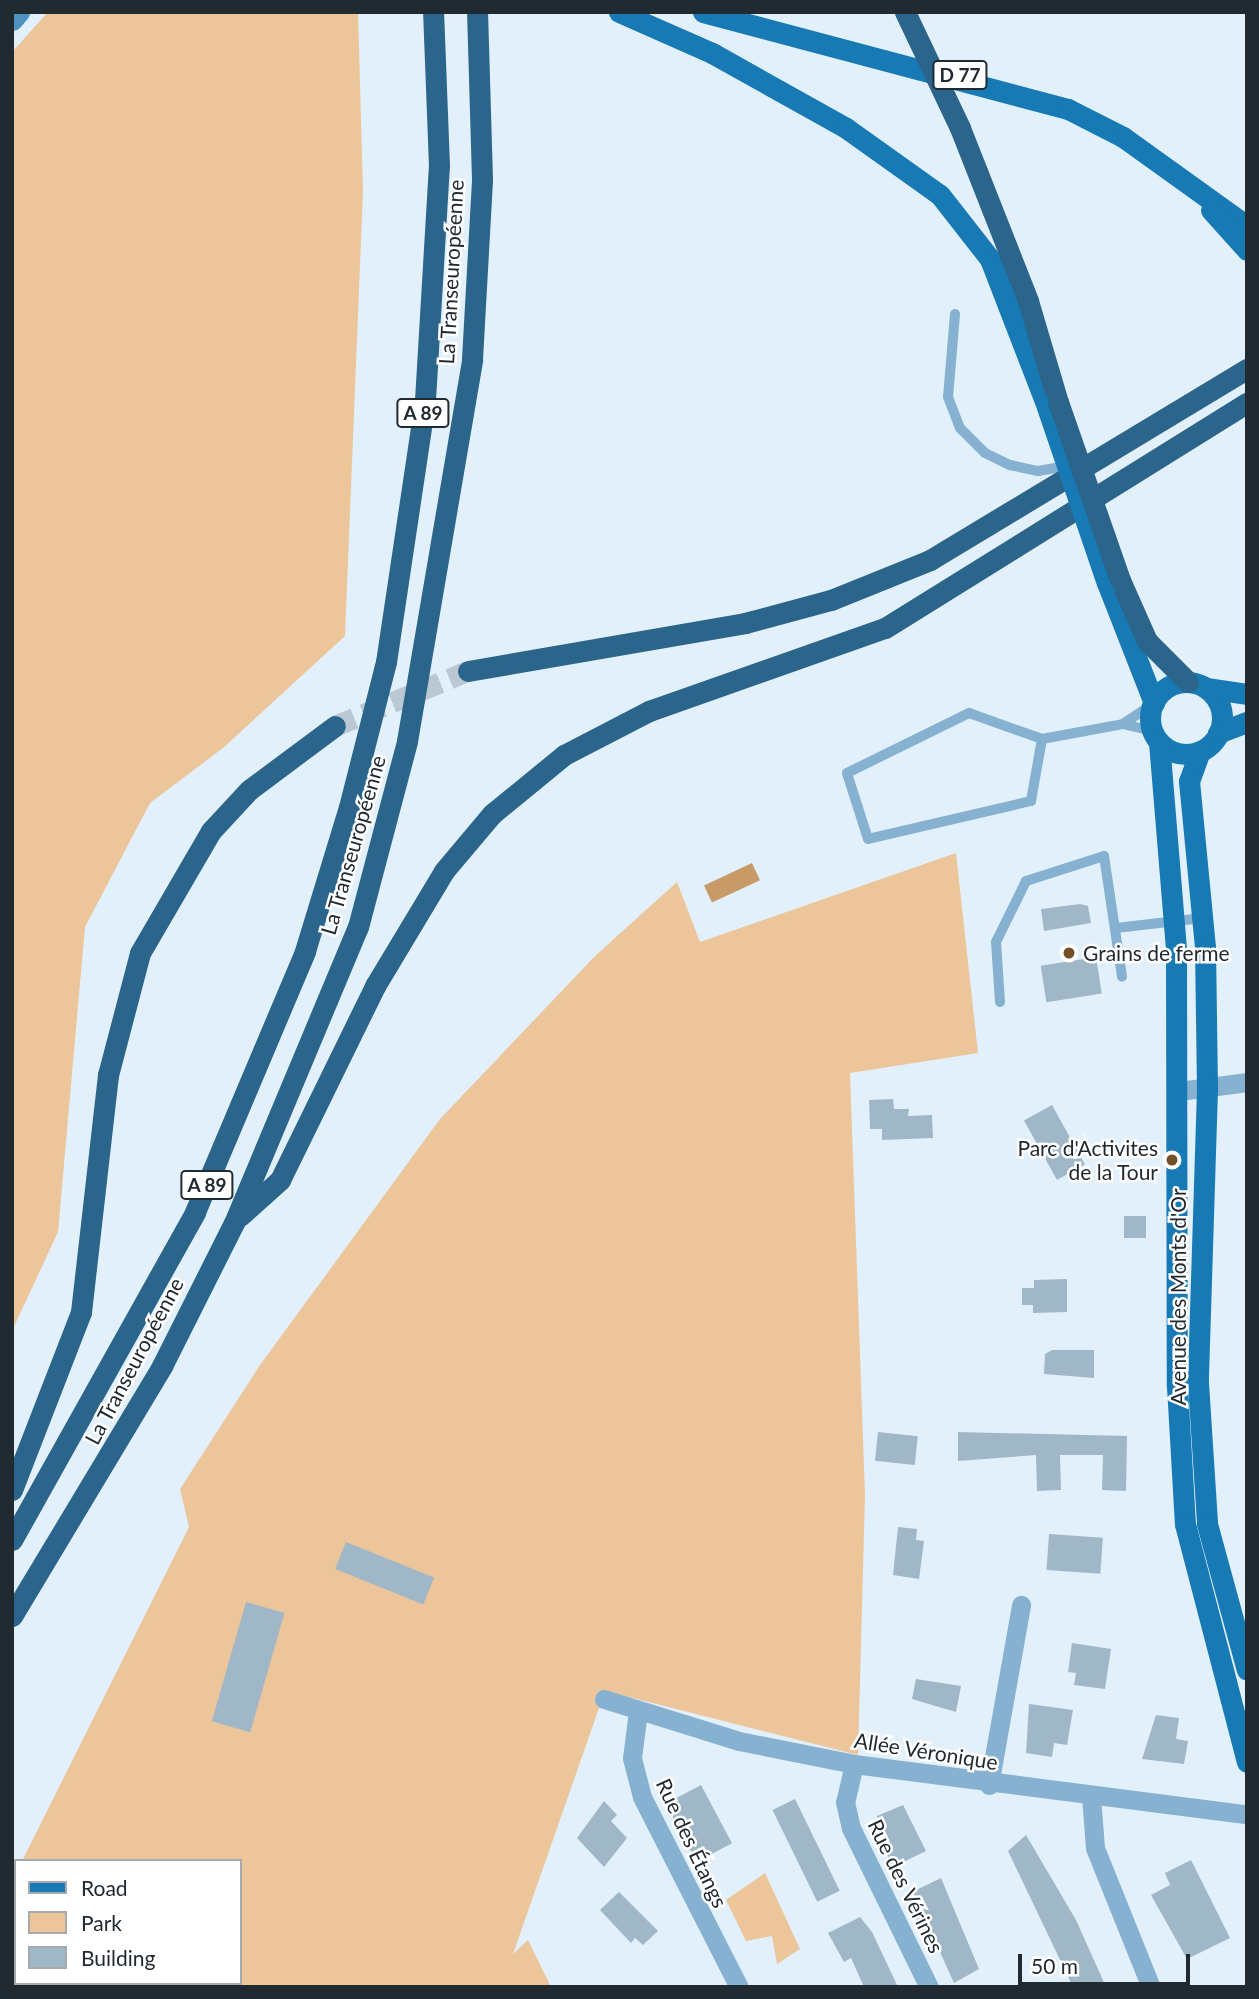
<!DOCTYPE html>
<html>
<head>
<meta charset="utf-8">
<style>
  body { margin:0 }
  #map { position:relative; width:1259px; height:1999px; overflow:hidden; background:#e2f0fb; font-family:Lato,sans-serif }
  div>[style] { position:absolute }
  .green>* { inset:0; background:#edc59a }
  .water>* { inset:0; background:#c79a68; transform-origin:0 0 }
  .building>* { inset:0; background:#a0b7c8; transform-origin:0 0 }
  .highway-tunnel>* { height:21px; margin-top:-10.5px; transform-origin:0; background:repeating-linear-gradient(90deg,#bbc8d3 0 21px,transparent 0 31px) }
  .lane>* { height:10px; margin:-5px; padding:0 5px; transform-origin:5px; border-radius:5px; background:#86b1d1 }
  .street>* { height:19px; margin:-9.5px; padding:0 9.5px; transform-origin:9.5px; border-radius:9.5px; background:#86b1d1 }
  .secondary>* { height:21px; margin:-10.5px; padding:0 10.5px; transform-origin:10.5px; border-radius:10.5px; background:#4f92c1 }
  .primary>* { height:21px; margin:-10.5px; padding:0 10.5px; transform-origin:10.5px; border-radius:10.5px; background:#177ab5 }
  .primary>.ring { margin:-10.5px; padding:0; box-sizing:content-box; background:none; border:21px solid #177ab5; border-radius:50% }
  .highway>* { height:21px; margin:-10.5px; padding:0 10.5px; transform-origin:10.5px; border-radius:10.5px; background:#2b658c }
  .primary-bridge>* { height:21px; margin:-10.5px; padding:0 10.5px; transform-origin:10.5px; border-radius:10.5px; background:#177ab5 }
  .highway-bridge>* { height:21px; margin:-10.5px; padding:0 10.5px; transform-origin:10.5px; border-radius:10.5px; background:#2b658c }
  .dots>* { width:19px; height:19px; translate:-50% -50%; box-sizing:border-box; border:4px solid #fff; border-radius:50% }
  span { translate:-50% -50%; white-space:nowrap; text-align:center; line-height:1.15; -webkit-text-stroke:5px #fff; paint-order:stroke }
  .shield-label span { padding:2px 5px; background:#fff; border:2px solid; border-radius:5px; -webkit-text-stroke-width:0 }
  .shield-label { font-size:19px; color:#212a31; font-weight:700 }
  .street-label { font-size:21px; color:#212a31 }
  .poi-label { font-size:21px; color:#212a31 }
  .left { translate:0 -50%; text-align:left }
  .right { translate:-100% -50%; text-align:right }
  .frame { position:absolute; inset:0; border:14px solid #212a31; pointer-events:none }
  .legend { position:absolute; left:14px; top:1859px; width:228px; height:126px; box-sizing:border-box; background:#fff; border:2px solid #a6aaad; margin:0; padding:9px 12px; list-style:none; font-size:21px; color:#212a31 }
  .legend li { display:flex; align-items:center; gap:14px; height:35px }
  .legend b { width:35px; border:2px solid #a6aaad }
  .scale { position:absolute; left:1018px; top:1954px; width:172px; height:32px; box-sizing:border-box; border:4px solid #212a31; border-top:0; padding-left:9px; font-size:21px; line-height:24px; white-space:nowrap; color:#212a31; -webkit-text-stroke:5px #fff; paint-order:stroke }
</style>
</head>
<body>
<div id="map">
  <div class="green">
    <div style="clip-path:polygon(48px 12px,358px 12px,363px 191px,345px 636px,223px 748px,150px 803px,85px 927px,58px 1232px,12px 1331px,12px 52px)"></div>
    <div style="clip-path:polygon(956px 853px,978px 1053px,850px 1073px,865px 1495px,858px 1755px,605px 1691px,513px 1954px,528px 1940px,551px 1987px,12px 1987px,16px 1873px,16px 1983px,240px 1983px,240px 1861px,22px 1861px,189px 1527px,180px 1489px,260px 1365px,440px 1119px,595px 956px,677px 882px,700px 942px)"></div>
    <div style="clip-path:polygon(765px 1873px,800px 1949px,777px 1964px,772px 1936px,746px 1941px,726px 1900px)"></div>
  </div>
  <div class="water">
    <div style="left:752px;top:863px;width:19px;height:53px;rotate:65deg"></div>
  </div>
  <div class="building">
    <div style="clip-path:polygon(1080px 904px,1088px 906px,1091px 923px,1044px 931px,1041px 909px)"></div>
    <div style="left:1096px;top:957px;width:37px;height:56px;rotate:81deg"></div>
    <div style="clip-path:polygon(893px 1099px,894px 1109px,909px 1109px,908px 1116px,932px 1115px,933px 1138px,882px 1140px,882px 1129px,870px 1129px,869px 1100px)"></div>
    <div style="left:1052px;top:1105px;width:68px;height:32px;rotate:61deg"></div>
    <div style="left:1124px;top:1216px;width:22px;height:22px"></div>
    <div style="clip-path:polygon(1067px 1279px,1067px 1312px,1033px 1313px,1033px 1305px,1022px 1305px,1022px 1288px,1034px 1288px,1034px 1280px)"></div>
    <div style="clip-path:polygon(1052px 1350px,1094px 1350px,1094px 1378px,1044px 1374px,1045px 1354px)"></div>
    <div style="left:878px;top:1432px;width:40px;height:29px;rotate:6deg"></div>
    <div style="clip-path:polygon(958px 1432px,1127px 1436px,1126px 1491px,1102px 1490px,1103px 1455px,1060px 1455px,1061px 1490px,1037px 1491px,1036px 1455px,958px 1461px)"></div>
    <div style="clip-path:polygon(898px 1527px,917px 1529px,916px 1540px,924px 1541px,919px 1579px,893px 1575px)"></div>
    <div style="left:1049px;top:1534px;width:54px;height:36px;rotate:4deg"></div>
    <div style="left:346px;top:1542px;width:95px;height:29px;rotate:22deg"></div>
    <div style="left:246px;top:1602px;width:40px;height:124px;rotate:16deg"></div>
    <div style="clip-path:polygon(1072px 1643px,1111px 1649px,1105px 1689px,1074px 1685px,1076px 1673px,1068px 1672px)"></div>
    <div style="clip-path:polygon(916px 1679px,961px 1686px,956px 1712px,912px 1699px)"></div>
    <div style="clip-path:polygon(1029px 1704px,1073px 1710px,1067px 1745px,1054px 1743px,1052px 1757px,1026px 1753px)"></div>
    <div style="clip-path:polygon(1156px 1715px,1179px 1718px,1176px 1739px,1188px 1741px,1184px 1764px,1142px 1759px)"></div>
    <div style="left:701px;top:1785px;width:66px;height:40px;rotate:62deg"></div>
    <div style="left:795px;top:1799px;width:102px;height:25px;rotate:64deg"></div>
    <div style="clip-path:polygon(604px 1801px,617px 1815px,611px 1821px,627px 1838px,604px 1867px,577px 1838px)"></div>
    <div style="clip-path:polygon(903px 1805px,926px 1851px,891px 1868px,877px 1816px)"></div>
    <div style="clip-path:polygon(1026px 1835px,1076px 1920px,1106px 1987px,1073px 1987px,1008px 1851px)"></div>
    <div style="clip-path:polygon(1191px 1860px,1230px 1938px,1187px 1959px,1151px 1895px,1170px 1885px,1165px 1873px)"></div>
    <div style="clip-path:polygon(941px 1878px,979px 1969px,954px 1983px,931px 1932px,923px 1937px,914px 1914px,921px 1911px,912px 1892px)"></div>
    <div style="clip-path:polygon(619px 1892px,658px 1931px,643px 1945px,635px 1938px,631px 1943px,600px 1910px)"></div>
    <div style="clip-path:polygon(860px 1917px,872px 1932px,898px 1987px,864px 1987px,851px 1958px,844px 1962px,828px 1933px)"></div>
  </div>
  <div class="highway-tunnel">
    <div style="left:335px;top:726px;width:144px;rotate:-22.5deg"></div>
  </div>
  <div class="lane">
    <div style="left:955px;top:314px;width:83px;rotate:94.8deg"></div>
    <div style="left:948px;top:397px;width:33px;rotate:69deg"></div>
    <div style="left:960px;top:428px;width:35px;rotate:45deg"></div>
    <div style="left:985px;top:453px;width:28px;rotate:26deg"></div>
    <div style="left:1010px;top:465px;width:29px;rotate:12deg"></div>
    <div style="left:1038px;top:471px;width:29px;rotate:-10deg"></div>
    <div style="left:1127px;top:725px;width:27px;rotate:13deg"></div>
    <div style="left:1042px;top:739px;width:63px;rotate:100.1deg"></div>
    <div style="left:1031px;top:801px;width:167px;rotate:166.9deg"></div>
    <div style="left:868px;top:839px;width:69px;rotate:-107.7deg"></div>
    <div style="left:847px;top:773px;width:136px;rotate:-26.2deg"></div>
    <div style="left:969px;top:713px;width:77px;rotate:19.6deg"></div>
    <div style="left:1042px;top:739px;width:82px;rotate:-10.5deg"></div>
    <div style="left:1123px;top:724px;width:37px;rotate:-34deg"></div>
    <div style="left:1116px;top:928px;width:87px;rotate:-6.6deg"></div>
    <div style="left:1000px;top:1002px;width:60px;rotate:-93.8deg"></div>
    <div style="left:996px;top:942px;width:68px;rotate:-63.8deg"></div>
    <div style="left:1026px;top:881px;width:82px;rotate:-17.8deg"></div>
    <div style="left:1104px;top:856px;width:122px;rotate:81.5deg"></div>
  </div>
  <div class="street">
    <div style="left:1179px;top:1091px;width:69px;rotate:-7.5deg"></div>
    <div style="left:604px;top:1699px;width:141px;rotate:17.3deg"></div>
    <div style="left:739px;top:1741px;width:117px;rotate:11.3deg"></div>
    <div style="left:854px;top:1764px;width:396px;rotate:7.3deg"></div>
    <div style="left:638px;top:1711px;width:47px;rotate:97.3deg"></div>
    <div style="left:632px;top:1758px;width:40px;rotate:75.6deg"></div>
    <div style="left:642px;top:1797px;width:213px;rotate:63deg"></div>
    <div style="left:854px;top:1764px;width:39px;rotate:103deg"></div>
    <div style="left:845px;top:1802px;width:27px;rotate:77deg"></div>
    <div style="left:851px;top:1828px;width:177px;rotate:63.9deg"></div>
    <div style="left:989px;top:1785px;width:183px;rotate:-79.9deg"></div>
    <div style="left:1091px;top:1796px;width:52px;rotate:85.6deg"></div>
    <div style="left:1095px;top:1848px;width:150px;rotate:68.1deg"></div>
  </div>
  <div class="secondary">
    <div style="left:12px;top:20px;width:11px;rotate:-49deg"></div>
  </div>
  <div class="primary">
    <div style="left:619px;top:12px;width:102px;rotate:23.8deg"></div>
    <div style="left:712px;top:53px;width:154px;rotate:29.2deg"></div>
    <div style="left:846px;top:128px;width:115px;rotate:35.5deg"></div>
    <div style="left:940px;top:195px;width:81px;rotate:52deg"></div>
    <div style="left:990px;top:259px;width:159px;rotate:68.9deg"></div>
    <div style="left:703px;top:12px;width:378px;rotate:14.9deg"></div>
    <div style="left:1068px;top:109px;width:62px;rotate:27deg"></div>
    <div style="left:1123px;top:137px;width:153px;rotate:35.7deg"></div>
    <div style="left:1211px;top:210px;width:54px;rotate:48deg"></div>
    <div style="left:1107px;top:583px;width:129px;rotate:68.6deg"></div>
    <div class="ring" style="left:1150px;top:682px;width:51px;height:51px"></div>
    <div style="left:1206px;top:688px;width:41px;rotate:8.3deg"></div>
    <div style="left:1218px;top:733px;width:31px;rotate:-21deg"></div>
    <div style="left:1159px;top:742px;width:207px;rotate:85.3deg"></div>
    <div style="left:1176px;top:948px;width:438px;rotate:89.9deg"></div>
    <div style="left:1177px;top:1386px;width:138px;rotate:86.7deg"></div>
    <div style="left:1185px;top:1524px;width:246px;rotate:75.4deg"></div>
    <div style="left:1200px;top:751px;width:32px;rotate:110deg"></div>
    <div style="left:1189px;top:781px;width:166px;rotate:84.5deg"></div>
    <div style="left:1205px;top:946px;width:143px;rotate:89.2deg"></div>
    <div style="left:1207px;top:1089px;width:294px;rotate:91.8deg"></div>
    <div style="left:1198px;top:1383px;width:141px;rotate:86.3deg"></div>
    <div style="left:1207px;top:1524px;width:151px;rotate:74.7deg"></div>
  </div>
  <div class="highway">
    <div style="left:960px;top:128px;width:186px;rotate:68.5deg"></div>
    <div style="left:1028px;top:301px;width:105px;rotate:73.5deg"></div>
    <div style="left:1120px;top:580px;width:67px;rotate:66.1deg"></div>
    <div style="left:1147px;top:641px;width:58px;rotate:45deg"></div>
    <div style="left:468px;top:671px;width:281px;rotate:-9.8deg"></div>
    <div style="left:745px;top:623px;width:89px;rotate:-15deg"></div>
    <div style="left:831px;top:600px;width:107px;rotate:-22deg"></div>
    <div style="left:930px;top:560px;width:370px;rotate:-31.1deg"></div>
    <div style="left:240px;top:1216px;width:54px;rotate:-42deg"></div>
    <div style="left:280px;top:1180px;width:216px;rotate:-63.9deg"></div>
    <div style="left:375px;top:986px;width:134px;rotate:-59deg"></div>
    <div style="left:444px;top:871px;width:75px;rotate:-49.9deg"></div>
    <div style="left:492px;top:814px;width:93px;rotate:-39.3deg"></div>
    <div style="left:564px;top:755px;width:96px;rotate:-27.4deg"></div>
    <div style="left:649px;top:711px;width:250px;rotate:-19.4deg"></div>
    <div style="left:885px;top:628px;width:426px;rotate:-31.9deg"></div>
    <div style="left:12px;top:1490px;width:191px;rotate:-68.8deg"></div>
    <div style="left:81px;top:1312px;width:239px;rotate:-83.5deg"></div>
    <div style="left:108px;top:1075px;width:126px;rotate:-75.3deg"></div>
    <div style="left:140px;top:953px;width:141px;rotate:-59.8deg"></div>
    <div style="left:211px;top:831px;width:56px;rotate:-47.2deg"></div>
    <div style="left:249px;top:790px;width:107px;rotate:-36.7deg"></div>
    <div style="left:12px;top:1540px;width:376px;rotate:-60.8deg"></div>
    <div style="left:195px;top:1212px;width:283px;rotate:-67.1deg"></div>
    <div style="left:305px;top:951px;width:151px;rotate:-73deg"></div>
    <div style="left:349px;top:807px;width:150px;rotate:-75.7deg"></div>
    <div style="left:386px;top:662px;width:265px;rotate:-81.5deg"></div>
    <div style="left:425px;top:400px;width:234px;rotate:-86.6deg"></div>
    <div style="left:439px;top:166px;width:154px;rotate:-92.2deg"></div>
    <div style="left:12px;top:1616px;width:292px;rotate:-59deg"></div>
    <div style="left:162px;top:1366px;width:160px;rotate:-63.3deg"></div>
    <div style="left:234px;top:1223px;width:321px;rotate:-67.3deg"></div>
    <div style="left:358px;top:927px;width:192px;rotate:-75.2deg"></div>
    <div style="left:407px;top:741px;width:387px;rotate:-80.3deg"></div>
    <div style="left:472px;top:359px;width:180px;rotate:-86.8deg"></div>
    <div style="left:482px;top:179px;width:167px;rotate:-91.7deg"></div>
  </div>
  <div class="primary-bridge">
    <div style="left:1047px;top:407px;width:186px;rotate:71.2deg"></div>
  </div>
  <div class="highway-bridge">
    <div style="left:905px;top:12px;width:128px;rotate:64.6deg"></div>
    <div style="left:1058px;top:402px;width:188px;rotate:70.8deg"></div>
  </div>
  <div class="dots">
    <div style="left:1069px;top:953px;background:#735028"></div>
    <div style="left:1172px;top:1160px;background:#735028"></div>
  </div>
  <div class="shield-label">
    <span style="left:960px;top:75px">D 77</span>
    <span style="left:423px;top:413px">A 89</span>
    <span style="left:207px;top:1185px">A 89</span>
  </div>
  <div class="street-label">
    <span style="left:451px;top:272px;rotate:-87deg">La Transeuropéenne</span>
    <span style="left:353px;top:845px;rotate:-74deg">La Transeuropéenne</span>
    <span style="left:1178px;top:1297px;rotate:-90deg">Avenue des Monts d'Or</span>
    <span style="left:134px;top:1361px;rotate:-62deg">La Transeuropéenne</span>
    <span style="left:926px;top:1751px;rotate:9deg">Allée Véronique</span>
    <span style="left:692px;top:1843px;rotate:65deg">Rue des Étangs</span>
    <span style="left:906px;top:1886px;rotate:64deg">Rue des Vérines</span>
  </div>
  <div class="poi-label">
    <span class="left" style="left:1083px;top:953px">Grains de ferme</span>
    <span class="right" style="left:1158px;top:1160px">Parc d'Activites<br>de la Tour</span>
  </div>
  <div class="frame"></div>
  <ul class="legend">
  <li><b style="height:9px;background:#177ab5"></b>Road</li>
  <li><b style="height:19px;background:#edc59a"></b>Park</li>
  <li><b style="height:19px;background:#a0b7c8"></b>Building</li>
  </ul>
  <div class="scale">50 m</div>
</div>
</body>
</html>
